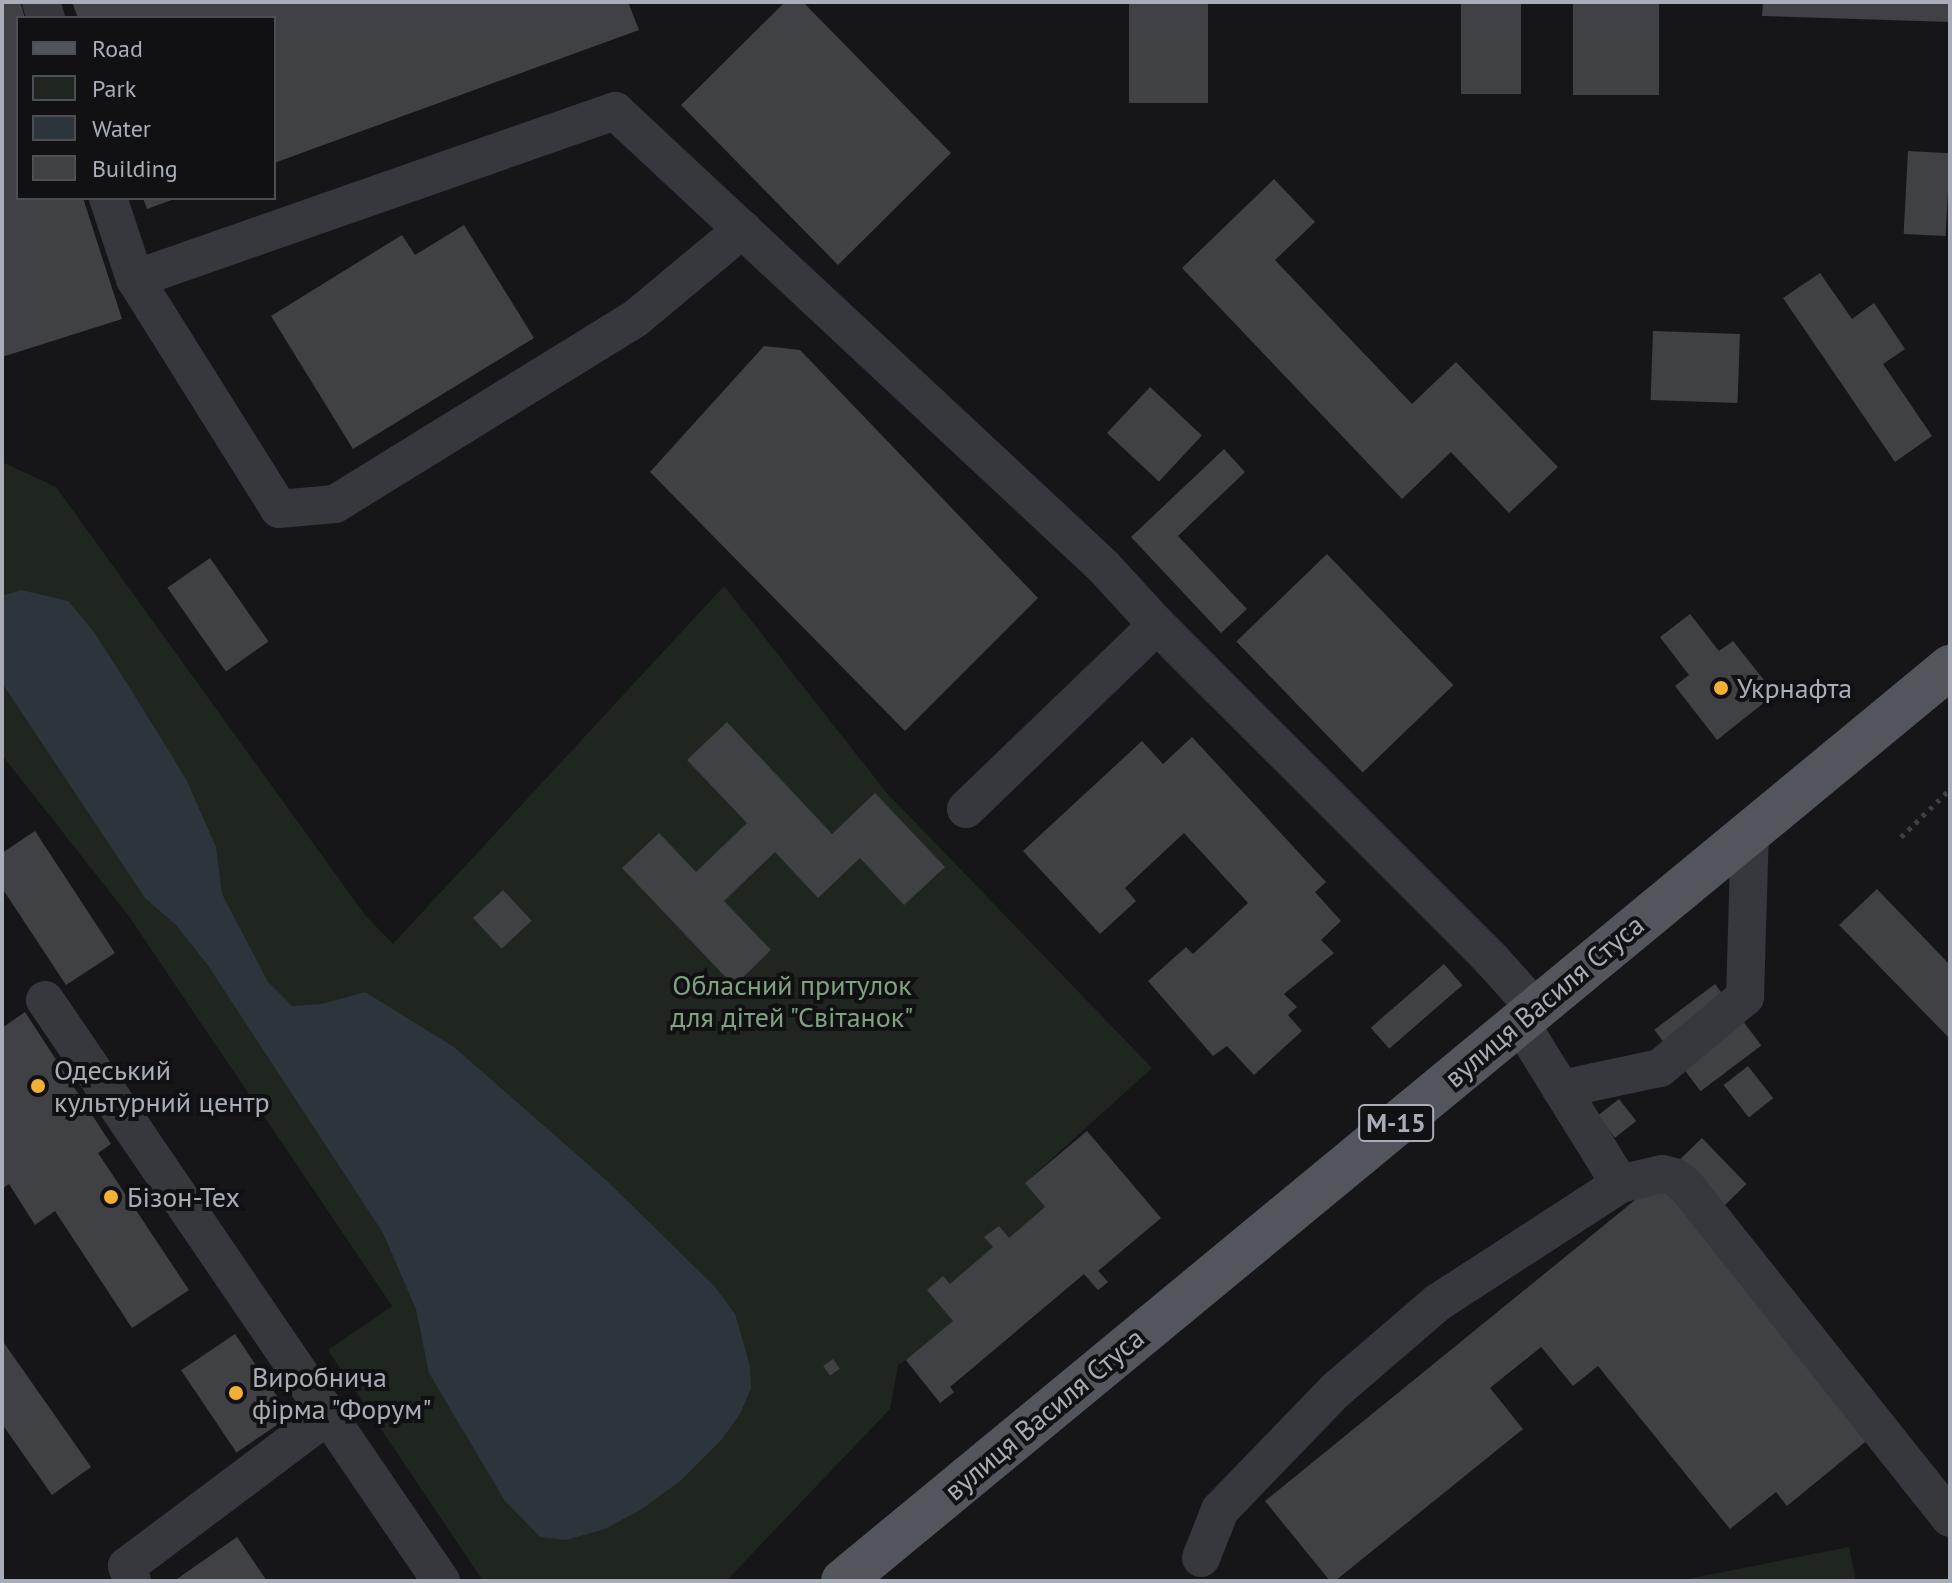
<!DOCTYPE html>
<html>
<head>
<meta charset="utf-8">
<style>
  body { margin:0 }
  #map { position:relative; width:1952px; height:1583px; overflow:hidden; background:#161618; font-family:"PT Sans",sans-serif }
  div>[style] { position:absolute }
  .green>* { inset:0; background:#1e261f }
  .water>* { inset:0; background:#2c353c }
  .building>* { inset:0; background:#404145; transform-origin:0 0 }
  .path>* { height:5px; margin-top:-2.5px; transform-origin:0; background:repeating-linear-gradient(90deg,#3d3f44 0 4px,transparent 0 10px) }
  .minor>* { height:38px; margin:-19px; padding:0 19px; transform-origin:19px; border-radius:19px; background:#37383d }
  .major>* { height:44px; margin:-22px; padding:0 22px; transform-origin:22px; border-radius:22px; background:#53555c }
  .dots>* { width:22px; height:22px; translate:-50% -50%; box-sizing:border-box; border:4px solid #111113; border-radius:50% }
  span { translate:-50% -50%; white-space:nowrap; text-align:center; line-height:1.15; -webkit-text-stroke:8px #111113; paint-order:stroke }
  .shield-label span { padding:2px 6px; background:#111113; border:2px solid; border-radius:6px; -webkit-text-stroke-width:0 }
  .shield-label { font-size:26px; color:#a8adb8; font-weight:700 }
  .poi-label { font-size:28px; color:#a8adb8 }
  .left { translate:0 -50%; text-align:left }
  .park-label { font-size:28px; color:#7fa381 }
  .street-label { font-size:28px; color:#a8adb8 }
  .frame { position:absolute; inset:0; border:4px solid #a8adb8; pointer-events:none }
  .legend { position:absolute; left:16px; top:16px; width:260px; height:184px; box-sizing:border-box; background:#111113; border:2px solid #4d4f55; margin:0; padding:10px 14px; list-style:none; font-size:24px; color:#a8adb8 }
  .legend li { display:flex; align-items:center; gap:16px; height:40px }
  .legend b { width:40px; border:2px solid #4d4f55 }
</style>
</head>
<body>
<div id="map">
  <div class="green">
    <div style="clip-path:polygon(2px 462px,56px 487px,365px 915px,393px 944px,724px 586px,886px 792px,1152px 1068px,1025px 1183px,1108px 1282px,1098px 1290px,1084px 1274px,950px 1387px,954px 1392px,940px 1403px,906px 1360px,898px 1365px,890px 1409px,726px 1581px,483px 1581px,328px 1350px,392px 1306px,128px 915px,2px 755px)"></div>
    <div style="clip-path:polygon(1849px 1547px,1856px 1581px,1678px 1581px)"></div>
  </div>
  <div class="water">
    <div style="clip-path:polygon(21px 590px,68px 601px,94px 632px,133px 693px,186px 779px,216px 847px,222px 894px,268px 982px,292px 1006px,322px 1004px,365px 992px,454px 1047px,607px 1181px,715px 1287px,735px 1314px,750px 1366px,751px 1388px,740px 1414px,722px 1439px,680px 1481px,642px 1509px,605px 1529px,566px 1540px,540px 1537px,505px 1501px,429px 1373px,416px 1309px,383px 1233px,207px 964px,177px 926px,145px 898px,2px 683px,2px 596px)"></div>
  </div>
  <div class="building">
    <div style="clip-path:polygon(2px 2px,20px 2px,25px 18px,18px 18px,18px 198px,83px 198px,122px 319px,2px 357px)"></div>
    <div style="clip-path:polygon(72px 2px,628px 2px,639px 30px,274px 163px,274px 18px,78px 18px)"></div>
    <div style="clip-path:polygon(785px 2px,803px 2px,951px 153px,838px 265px,681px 105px)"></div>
    <div style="left:1129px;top:2px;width:79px;height:101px"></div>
    <div style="left:1461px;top:2px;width:60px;height:92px"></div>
    <div style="left:1573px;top:2px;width:86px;height:93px"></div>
    <div style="clip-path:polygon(1763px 2px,1950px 2px,1950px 22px,1762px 16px)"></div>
    <div style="left:1908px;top:151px;width:42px;height:83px;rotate:3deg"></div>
    <div style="clip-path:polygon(1274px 179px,1315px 222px,1275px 260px,1412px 404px,1456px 362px,1558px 467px,1509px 513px,1451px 452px,1402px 499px,1182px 268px)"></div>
    <div style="clip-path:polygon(143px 198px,177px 198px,147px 209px)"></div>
    <div style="clip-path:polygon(464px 225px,534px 338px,353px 449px,271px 316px,402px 235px,415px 255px)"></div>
    <div style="clip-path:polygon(1820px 273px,1852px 319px,1874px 303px,1905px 349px,1883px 364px,1932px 436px,1895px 462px,1783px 298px)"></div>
    <div style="left:1653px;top:331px;width:87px;height:69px;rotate:2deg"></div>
    <div style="clip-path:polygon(764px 346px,800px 350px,1038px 598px,905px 731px,650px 472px)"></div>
    <div style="left:1150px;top:387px;width:71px;height:63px;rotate:43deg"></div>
    <div style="clip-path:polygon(1224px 449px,1245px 472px,1178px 536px,1247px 609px,1221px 633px,1131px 537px)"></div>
    <div style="left:1327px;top:554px;width:182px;height:126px;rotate:46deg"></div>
    <div style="left:210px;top:558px;width:102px;height:52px;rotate:55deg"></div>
    <div style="clip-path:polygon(1690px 614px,1719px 651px,1733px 641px,1775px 694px,1717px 740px,1675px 686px,1689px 675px,1660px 637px)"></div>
    <div style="clip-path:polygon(727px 722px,832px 834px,875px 793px,945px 867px,904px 905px,860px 858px,818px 898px,775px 852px,724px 901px,771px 950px,734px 986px,622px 868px,659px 833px,696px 872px,747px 823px,687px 760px)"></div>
    <div style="clip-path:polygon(1192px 737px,1326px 882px,1315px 892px,1341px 921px,1321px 940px,1334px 953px,1284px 994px,1297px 1007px,1288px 1015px,1302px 1031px,1254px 1075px,1227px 1046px,1213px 1056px,1148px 981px,1186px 947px,1193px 954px,1248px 903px,1184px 833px,1125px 888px,1136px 901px,1100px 934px,1023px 851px,1142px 741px,1163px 764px)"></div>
    <div style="clip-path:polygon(35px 831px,115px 953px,66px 985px,2px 888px,2px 853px)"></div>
    <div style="clip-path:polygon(1877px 889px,1950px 965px,1950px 1039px,1839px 925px)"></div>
    <div style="left:503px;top:890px;width:42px;height:41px;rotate:47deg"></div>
    <div style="left:1444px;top:964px;width:28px;height:97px;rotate:49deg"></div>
    <div style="left:1715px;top:984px;width:77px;height:76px;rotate:53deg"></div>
    <div style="clip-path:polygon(25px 1012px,111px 1144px,98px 1153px,189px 1290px,132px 1328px,55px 1211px,35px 1225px,9px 1184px,2px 1189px,2px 1028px)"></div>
    <div style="left:1748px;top:1066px;width:41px;height:31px;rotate:52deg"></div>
    <div style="left:1619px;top:1099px;width:28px;height:27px;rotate:52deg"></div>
    <div style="clip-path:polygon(1087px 1131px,1161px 1218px,1098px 1271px,1108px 1282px,1098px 1290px,1084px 1274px,950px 1387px,954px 1392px,940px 1403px,906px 1360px,953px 1321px,927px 1290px,943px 1276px,950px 1284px,993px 1247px,984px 1237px,999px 1226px,1009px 1238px,1045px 1207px,1025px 1183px)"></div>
    <div style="left:1702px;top:1138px;width:64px;height:33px;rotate:46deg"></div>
    <div style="clip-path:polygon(1661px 1179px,1870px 1438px,1787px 1506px,1776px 1492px,1730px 1529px,1598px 1366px,1573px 1386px,1541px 1347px,1490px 1388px,1523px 1429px,1335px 1581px,1330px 1581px,1265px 1501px)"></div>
    <div style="left:235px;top:1334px;width:99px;height:65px;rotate:56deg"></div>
    <div style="clip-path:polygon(2px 1340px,91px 1467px,52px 1495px,2px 1424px)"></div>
    <div style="left:833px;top:1359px;width:12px;height:12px;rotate:55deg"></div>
    <div style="clip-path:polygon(237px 1537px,267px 1581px,174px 1581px)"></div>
  </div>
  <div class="path">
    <div style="left:1901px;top:837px;width:69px;rotate:-44.4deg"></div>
  </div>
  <div class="minor">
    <div style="left:41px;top:2px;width:17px;rotate:73deg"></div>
    <div style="left:108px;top:198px;width:85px;rotate:71.6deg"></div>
    <div style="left:135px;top:279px;width:509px;rotate:-19.29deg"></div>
    <div style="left:615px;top:111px;width:667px;rotate:43deg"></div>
    <div style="left:1103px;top:566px;width:80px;rotate:47.5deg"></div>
    <div style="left:1157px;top:625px;width:474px;rotate:45deg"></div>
    <div style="left:1492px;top:960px;width:64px;rotate:48.1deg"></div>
    <div style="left:135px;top:279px;width:271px;rotate:57.9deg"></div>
    <div style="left:279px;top:509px;width:56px;rotate:-5.1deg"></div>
    <div style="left:335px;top:504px;width:354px;rotate:-31.7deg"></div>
    <div style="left:636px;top:318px;width:139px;rotate:-39.8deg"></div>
    <div style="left:966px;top:809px;width:265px;rotate:-43.9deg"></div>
    <div style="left:45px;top:1000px;width:703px;rotate:55.72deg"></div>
    <div style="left:1519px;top:1021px;width:192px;rotate:58.2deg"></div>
    <div style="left:1561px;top:1089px;width:101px;rotate:-12deg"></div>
    <div style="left:1660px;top:1068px;width:111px;rotate:-39.9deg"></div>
    <div style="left:1745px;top:997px;width:167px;rotate:-88.3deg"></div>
    <div style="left:1201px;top:1558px;width:52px;rotate:-68.4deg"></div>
    <div style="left:1220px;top:1510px;width:167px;rotate:-46deg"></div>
    <div style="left:1336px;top:1390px;width:133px;rotate:-40.7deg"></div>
    <div style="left:1437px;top:1303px;width:218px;rotate:-33deg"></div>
    <div style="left:1620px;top:1184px;width:43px;rotate:-13.4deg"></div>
    <div style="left:1662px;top:1174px;width:12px;rotate:14deg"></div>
    <div style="left:1674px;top:1177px;width:15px;rotate:37deg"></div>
    <div style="left:1686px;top:1186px;width:424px;rotate:51.5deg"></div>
    <div style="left:132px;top:1581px;width:16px;rotate:-108deg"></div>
    <div style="left:127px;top:1566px;width:251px;rotate:-36.9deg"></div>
  </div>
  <div class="major">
    <div style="left:843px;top:1581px;width:1436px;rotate:-39.54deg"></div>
  </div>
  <div class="dots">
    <div style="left:1721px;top:688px;background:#f2b134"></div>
    <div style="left:38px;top:1086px;background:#f2b134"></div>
    <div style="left:111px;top:1197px;background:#f2b134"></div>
    <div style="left:236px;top:1393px;background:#f2b134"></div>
  </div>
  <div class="shield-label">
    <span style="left:1396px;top:1123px">М-15</span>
  </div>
  <div class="poi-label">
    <span class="left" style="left:1737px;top:688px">Укрнафта</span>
    <span class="left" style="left:54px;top:1086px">Одеський<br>культурний центр</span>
    <span class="left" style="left:127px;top:1197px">Бізон-Тех</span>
    <span class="left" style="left:252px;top:1393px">Виробнича<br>фірма "Форум"</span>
  </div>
  <div class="park-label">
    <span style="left:792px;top:1001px">Обласний притулок<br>для дітей "Світанок"</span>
  </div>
  <div class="street-label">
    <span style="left:1544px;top:1001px;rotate:-40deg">вулиця Василя Стуса</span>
    <span style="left:1044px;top:1414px;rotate:-40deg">вулиця Василя Стуса</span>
  </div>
  <div class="frame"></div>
  <ul class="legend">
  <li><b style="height:10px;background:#53555c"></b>Road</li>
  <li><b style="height:22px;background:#1e261f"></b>Park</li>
  <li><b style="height:22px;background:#2c353c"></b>Water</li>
  <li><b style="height:22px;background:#404145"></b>Building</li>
  </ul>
</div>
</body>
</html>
